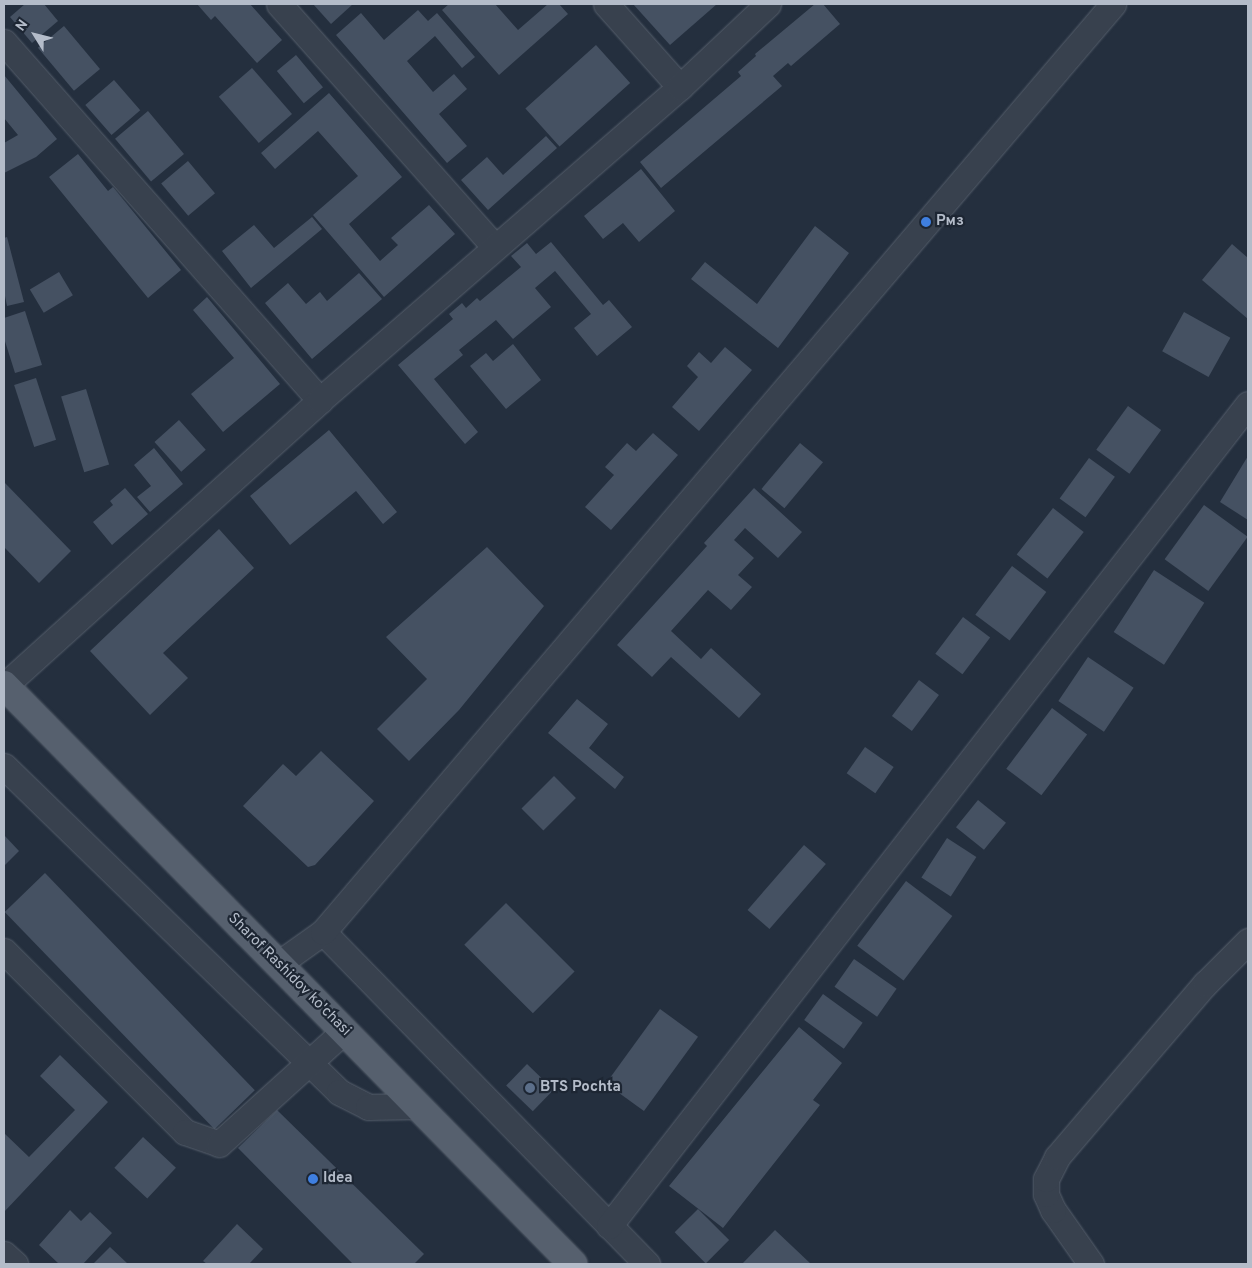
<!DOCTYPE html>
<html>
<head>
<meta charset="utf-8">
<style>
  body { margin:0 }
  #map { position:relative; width:1252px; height:1268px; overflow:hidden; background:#242f3e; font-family:Overpass,sans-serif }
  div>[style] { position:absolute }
  .building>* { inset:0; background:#455162; transform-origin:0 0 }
  .roads { filter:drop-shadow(0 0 1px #565f6c) drop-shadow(0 0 1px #565f6c) }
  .minor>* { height:25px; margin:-12.5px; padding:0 12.5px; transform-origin:12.5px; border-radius:12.5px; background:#38414e }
  .primary>* { height:28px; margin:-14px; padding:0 14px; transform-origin:14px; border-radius:14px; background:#56606e }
  .dots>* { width:14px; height:14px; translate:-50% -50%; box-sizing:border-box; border:2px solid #1d2633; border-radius:50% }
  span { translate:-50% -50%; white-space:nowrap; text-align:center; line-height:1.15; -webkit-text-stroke:4.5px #1d2633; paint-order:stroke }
  .poi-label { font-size:15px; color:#b4bcc9; font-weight:700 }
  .left { translate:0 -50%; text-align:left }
  .street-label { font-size:15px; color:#b4bcc9 }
  .frame { position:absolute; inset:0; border:5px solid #b4bcc9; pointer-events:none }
  .north { position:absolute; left:10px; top:10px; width:50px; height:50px; -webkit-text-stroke:4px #1d2633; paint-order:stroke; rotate:306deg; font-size:14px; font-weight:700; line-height:20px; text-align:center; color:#b4bcc9 }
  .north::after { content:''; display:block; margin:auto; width:18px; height:22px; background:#b4bcc9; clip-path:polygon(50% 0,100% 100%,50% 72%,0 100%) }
</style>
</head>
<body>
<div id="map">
  <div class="building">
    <div style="clip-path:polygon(25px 4px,44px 4px,58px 21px,32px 43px,10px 17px)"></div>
    <div style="clip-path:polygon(197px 4px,250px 4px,282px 40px,257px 63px,215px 16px,211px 20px)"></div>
    <div style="clip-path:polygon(313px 4px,353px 4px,331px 24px)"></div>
    <div style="clip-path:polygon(449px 4px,495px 4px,518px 30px,548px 4px,559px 4px,568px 14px,499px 75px,442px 10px)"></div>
    <div style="clip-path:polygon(633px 4px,717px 4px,670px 45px)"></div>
    <div style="clip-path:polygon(815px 4px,823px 4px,840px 24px,791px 66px,788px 63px,773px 76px,782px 86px,661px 188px,640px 162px,741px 76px,738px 72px,756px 56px,755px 54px)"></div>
    <div style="clip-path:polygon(418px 10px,428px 21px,437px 13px,475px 57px,462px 68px,435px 36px,407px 61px,433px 92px,454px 74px,467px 89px,439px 114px,467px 146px,447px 163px,336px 35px,361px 13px,384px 40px)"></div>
    <div style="left:64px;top:26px;width:56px;height:34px;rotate:50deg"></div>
    <div style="left:596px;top:45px;width:51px;height:95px;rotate:48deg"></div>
    <div style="left:296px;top:55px;width:42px;height:25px;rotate:50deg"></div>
    <div style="left:252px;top:68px;width:61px;height:44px;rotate:49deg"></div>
    <div style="clip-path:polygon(4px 75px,57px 139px,36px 157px,4px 173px,4px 143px,18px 135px,4px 118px)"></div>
    <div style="left:114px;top:80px;width:40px;height:38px;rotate:49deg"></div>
    <div style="clip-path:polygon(329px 93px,402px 177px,349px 224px,380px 261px,398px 245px,391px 238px,429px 205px,455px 234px,384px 297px,313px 215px,358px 176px,318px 131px,275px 169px,261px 153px)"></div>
    <div style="left:148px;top:111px;width:56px;height:43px;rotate:50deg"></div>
    <div style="clip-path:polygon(546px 136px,557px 148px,488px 210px,461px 180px,487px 157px,503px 175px)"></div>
    <div style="clip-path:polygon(78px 154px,108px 191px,113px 187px,181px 270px,148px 298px,49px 177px)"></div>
    <div style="left:188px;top:161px;width:42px;height:35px;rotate:50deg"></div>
    <div style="clip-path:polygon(641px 169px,675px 211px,639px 242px,623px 223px,603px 239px,584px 216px)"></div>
    <div style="clip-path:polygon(312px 217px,322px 229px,251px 288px,222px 251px,254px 225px,274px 248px)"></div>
    <div style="clip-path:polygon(815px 226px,849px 253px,778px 348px,691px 279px,705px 262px,757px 304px)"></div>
    <div style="clip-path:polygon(7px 237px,24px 302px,7px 306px,4px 291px,4px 238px)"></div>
    <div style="clip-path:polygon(551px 242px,603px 305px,609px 300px,632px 327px,597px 356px,574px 328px,591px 314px,555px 271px,535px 288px,551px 307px,513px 339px,496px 320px,459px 350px,463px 355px,434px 379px,478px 432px,465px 444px,398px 365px,453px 319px,449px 314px,462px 303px,466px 308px,477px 298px,480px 301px,521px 267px,511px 256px,527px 243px,536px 254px)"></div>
    <div style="clip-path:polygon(1232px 244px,1248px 258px,1248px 319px,1202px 280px)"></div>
    <div style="left:59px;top:272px;width:27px;height:34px;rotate:59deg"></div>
    <div style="clip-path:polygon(359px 273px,382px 299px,312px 359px,265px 303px,288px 283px,306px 304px,320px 292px,327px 301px)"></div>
    <div style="clip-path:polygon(207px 297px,280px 384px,223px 432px,191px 394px,234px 358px,193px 310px)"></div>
    <div style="clip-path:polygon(25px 311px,42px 365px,15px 373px,4px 338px,4px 318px)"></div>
    <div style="left:1184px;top:312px;width:53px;height:45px;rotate:29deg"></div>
    <div style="clip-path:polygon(513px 344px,541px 380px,506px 409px,470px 366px,486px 353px,493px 361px)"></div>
    <div style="clip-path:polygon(725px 347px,752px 370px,699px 431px,672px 407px,698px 377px,687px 366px,699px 352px,711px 363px)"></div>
    <div style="left:36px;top:378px;width:65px;height:23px;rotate:72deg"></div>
    <div style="left:86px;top:389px;width:79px;height:26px;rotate:73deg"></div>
    <div style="left:1128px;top:406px;width:41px;height:54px;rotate:36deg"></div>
    <div style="left:179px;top:420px;width:40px;height:33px;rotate:48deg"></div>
    <div style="clip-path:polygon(329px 430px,397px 512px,383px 524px,356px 491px,290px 545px,250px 496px)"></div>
    <div style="clip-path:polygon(653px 433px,678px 455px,611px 530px,585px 507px,614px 475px,605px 467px,627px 443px,636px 451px)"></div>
    <div style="left:800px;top:443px;width:30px;height:60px;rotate:40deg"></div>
    <div style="clip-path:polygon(154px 448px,183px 484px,150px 512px,137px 497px,151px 486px,134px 465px)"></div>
    <div style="clip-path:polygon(1248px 456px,1248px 520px,1220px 502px)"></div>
    <div style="left:1089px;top:458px;width:32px;height:50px;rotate:36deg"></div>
    <div style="clip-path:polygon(4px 482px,71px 551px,39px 583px,4px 547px)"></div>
    <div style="clip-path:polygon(125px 488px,148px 514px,112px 545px,93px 522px,113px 505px,110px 501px)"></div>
    <div style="clip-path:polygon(754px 488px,802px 532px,778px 558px,745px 528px,734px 540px,754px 558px,738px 575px,752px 587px,731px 610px,708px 590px,671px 631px,701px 659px,711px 648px,761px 694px,739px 718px,671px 657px,652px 677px,617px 645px,707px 546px,704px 543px)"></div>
    <div style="left:1204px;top:505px;width:54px;height:67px;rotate:36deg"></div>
    <div style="left:1053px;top:508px;width:39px;height:59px;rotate:38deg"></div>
    <div style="clip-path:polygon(219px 529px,254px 568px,163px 653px,188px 678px,150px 715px,90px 651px)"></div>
    <div style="clip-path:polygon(487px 547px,544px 606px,459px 710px,409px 761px,377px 729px,427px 679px,386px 637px)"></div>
    <div style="left:1012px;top:566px;width:43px;height:61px;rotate:37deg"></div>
    <div style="left:1154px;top:570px;width:60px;height:74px;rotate:33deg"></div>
    <div style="left:963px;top:617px;width:34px;height:46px;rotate:37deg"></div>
    <div style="left:1088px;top:657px;width:55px;height:53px;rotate:34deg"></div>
    <div style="left:919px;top:680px;width:25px;height:45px;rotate:37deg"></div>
    <div style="clip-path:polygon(577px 699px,608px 724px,589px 748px,624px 777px,615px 789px,548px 733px)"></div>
    <div style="left:1052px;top:708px;width:44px;height:76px;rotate:37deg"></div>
    <div style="left:865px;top:747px;width:35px;height:32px;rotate:35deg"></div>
    <div style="clip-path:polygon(321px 751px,374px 801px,315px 865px,308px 867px,243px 806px,283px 764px,296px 776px)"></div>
    <div style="left:554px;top:776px;width:31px;height:46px;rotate:45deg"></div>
    <div style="left:978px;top:800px;width:36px;height:35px;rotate:39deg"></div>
    <div style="clip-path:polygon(4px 835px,19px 851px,4px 866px)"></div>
    <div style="left:947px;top:838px;width:35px;height:47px;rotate:33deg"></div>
    <div style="left:804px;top:845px;width:29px;height:86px;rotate:41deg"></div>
    <div style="left:45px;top:873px;width:302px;height:56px;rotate:46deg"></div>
    <div style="left:906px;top:881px;width:58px;height:81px;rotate:37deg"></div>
    <div style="left:506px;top:903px;width:97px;height:59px;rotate:45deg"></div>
    <div style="left:854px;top:959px;width:52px;height:34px;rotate:35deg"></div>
    <div style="left:823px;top:994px;width:49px;height:32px;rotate:36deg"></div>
    <div style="left:660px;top:1009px;width:47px;height:92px;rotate:36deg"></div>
    <div style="clip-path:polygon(799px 1027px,842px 1063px,813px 1100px,820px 1105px,723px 1228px,669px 1186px)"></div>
    <div style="clip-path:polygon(60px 1055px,108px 1102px,4px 1212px,4px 1133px,29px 1157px,75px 1110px,40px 1076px)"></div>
    <div style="left:527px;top:1064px;width:37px;height:30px;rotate:44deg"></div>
    <div style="clip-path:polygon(277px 1110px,424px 1254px,414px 1264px,353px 1264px,238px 1148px)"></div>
    <div style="left:143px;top:1137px;width:45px;height:42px;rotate:43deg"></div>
    <div style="left:698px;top:1209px;width:44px;height:33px;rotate:45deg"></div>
    <div style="clip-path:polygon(70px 1210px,81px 1221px,90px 1212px,112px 1233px,83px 1264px,59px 1264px,39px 1245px)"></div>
    <div style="clip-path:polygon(237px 1224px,263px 1249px,249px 1264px,207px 1264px,203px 1261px)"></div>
    <div style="clip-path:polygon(775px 1230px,811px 1264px,742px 1264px)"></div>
    <div style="clip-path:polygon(110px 1247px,128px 1264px,93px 1264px)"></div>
  </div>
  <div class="roads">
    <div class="minor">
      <div style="left:279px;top:4px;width:325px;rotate:48.4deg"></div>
      <div style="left:606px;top:4px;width:111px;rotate:48.3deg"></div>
      <div style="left:4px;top:42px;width:478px;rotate:48.6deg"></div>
      <div style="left:4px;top:686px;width:426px;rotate:-42.1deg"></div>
      <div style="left:320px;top:400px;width:477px;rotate:-41deg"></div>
      <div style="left:680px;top:87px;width:121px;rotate:-43.3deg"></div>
      <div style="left:4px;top:766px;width:467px;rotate:44.2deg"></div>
      <div style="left:339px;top:1092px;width:33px;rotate:27deg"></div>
      <div style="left:368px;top:1107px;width:49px;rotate:-1.2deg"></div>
      <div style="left:323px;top:932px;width:464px;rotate:45.7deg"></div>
      <div style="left:4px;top:951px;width:256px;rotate:45deg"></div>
      <div style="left:185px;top:1132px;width:36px;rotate:19deg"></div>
      <div style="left:219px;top:1144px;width:169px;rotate:-42.1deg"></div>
      <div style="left:278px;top:964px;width:55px;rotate:-35.4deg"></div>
      <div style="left:323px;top:932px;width:1219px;rotate:-49.59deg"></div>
      <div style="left:609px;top:1226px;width:1041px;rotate:-52.14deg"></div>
      <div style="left:4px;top:1254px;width:15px;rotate:42deg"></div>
      <div style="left:1091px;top:1264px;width:66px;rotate:-125.1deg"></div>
      <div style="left:1053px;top:1210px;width:17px;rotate:-114deg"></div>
      <div style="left:1046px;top:1194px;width:15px;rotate:-90deg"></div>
      <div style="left:1046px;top:1179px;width:25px;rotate:-63deg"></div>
      <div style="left:1057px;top:1157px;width:228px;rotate:-49.5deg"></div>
      <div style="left:1205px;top:984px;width:61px;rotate:-45deg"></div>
    </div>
    <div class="primary">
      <div style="left:4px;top:685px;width:812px;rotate:45.5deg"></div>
    </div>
  </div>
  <div class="dots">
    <div style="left:926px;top:222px;background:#3f7fe0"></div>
    <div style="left:530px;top:1088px;background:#5c6f8a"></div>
    <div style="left:313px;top:1179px;background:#3f7fe0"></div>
  </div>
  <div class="poi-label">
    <span class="left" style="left:936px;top:222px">Рмз</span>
    <span class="left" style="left:540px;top:1088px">BTS Pochta</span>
    <span class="left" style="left:323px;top:1179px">Idea</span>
  </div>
  <div class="street-label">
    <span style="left:289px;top:975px;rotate:45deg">Sharof Rashidov ko'chasi</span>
  </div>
  <div class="frame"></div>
  <div class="north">N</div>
</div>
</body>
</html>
